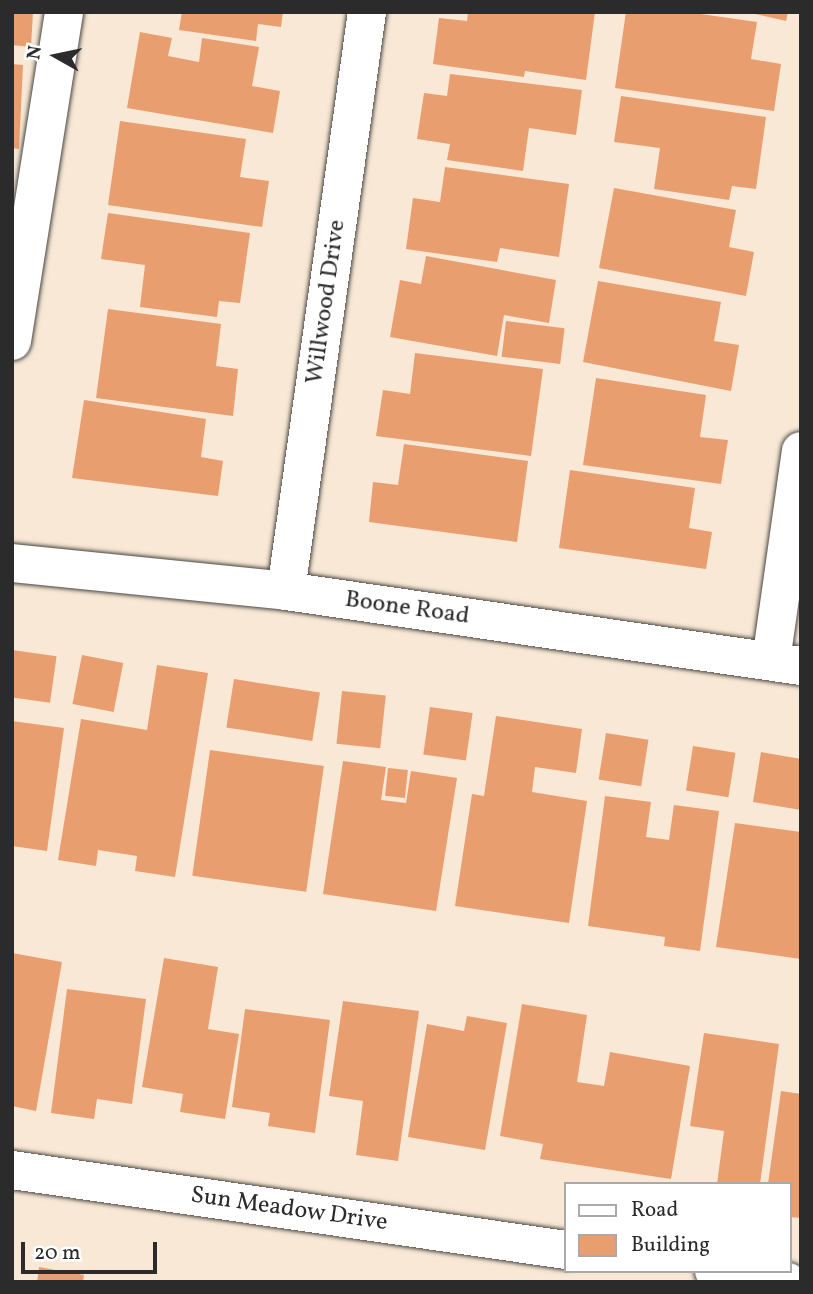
<!DOCTYPE html>
<html>
<head>
<meta charset="utf-8">
<style>
  body { margin:0 }
  #map { position:relative; width:813px; height:1294px; overflow:hidden; background:#f8e8d5; font-family:Vollkorn,serif }
  div>[style] { position:absolute }
  .building>* { inset:0; background:#e99e6f; transform-origin:0 0 }
  .roads { filter:drop-shadow(0 0 2px #4a4744) drop-shadow(0 0 2px #4a4744) }
  .minor>* { height:38px; margin:-19px; padding:0 19px; transform-origin:19px; border-radius:19px; background:#fff }
  span { translate:-50% -50%; white-space:nowrap; text-align:center; line-height:1.15; -webkit-text-stroke:5px #fff; paint-order:stroke }
  .street-label { font-size:24px; color:#2b2b2b }
  .frame { position:absolute; inset:0; border:14px solid #2b2b2b; pointer-events:none }
  .legend { position:absolute; left:564px; top:1182px; width:228px; height:91px; box-sizing:border-box; background:#fff; border:2px solid #aaa; margin:0; padding:9px 12px; list-style:none; font-size:21px; color:#2b2b2b }
  .legend li { display:flex; align-items:center; gap:14px; height:35px }
  .legend b { width:35px; border:2px solid #aaa }
  .north { position:absolute; left:21px; top:21px; width:70px; height:70px; -webkit-text-stroke:5px #fff; paint-order:stroke; rotate:279deg; font-size:19px; font-weight:700; line-height:28px; text-align:center; color:#2b2b2b }
  .north::after { content:''; display:block; margin:auto; width:24px; height:32px; background:#2b2b2b; clip-path:polygon(50% 0,100% 100%,50% 72%,0 100%) }
  .scale { position:absolute; left:21px; top:1242px; width:136px; height:32px; box-sizing:border-box; border:4px solid #2b2b2b; border-top:0; padding-left:9px; font-size:21px; line-height:24px; white-space:nowrap; color:#2b2b2b; -webkit-text-stroke:5px #fff; paint-order:stroke }
</style>
</head>
<body>
<div id="map">
  <div class="building">
    <div style="clip-path:polygon(12px 12px,33px 12px,31px 47px,12px 45px)"></div>
    <div style="clip-path:polygon(182px 12px,283px 12px,281px 27px,258px 24px,256px 41px,179px 30px)"></div>
    <div style="clip-path:polygon(468px 12px,595px 12px,586px 80px,525px 71px,524px 77px,433px 64px,439px 18px,467px 21px)"></div>
    <div style="clip-path:polygon(626px 12px,687px 12px,757px 22px,751px 59px,781px 64px,774px 111px,615px 88px)"></div>
    <div style="clip-path:polygon(747px 12px,788px 12px,786px 21px)"></div>
    <div style="clip-path:polygon(140px 32px,172px 38px,168px 56px,199px 62px,202px 38px,259px 47px,252px 86px,280px 91px,273px 133px,127px 108px)"></div>
    <div style="clip-path:polygon(12px 64px,23px 65px,19px 149px,12px 148px)"></div>
    <div style="clip-path:polygon(450px 74px,582px 90px,576px 135px,529px 128px,523px 171px,447px 160px,450px 144px,417px 139px,424px 93px,447px 96px)"></div>
    <div style="clip-path:polygon(621px 96px,766px 117px,756px 189px,732px 186px,729px 200px,654px 189px,660px 148px,614px 142px)"></div>
    <div style="clip-path:polygon(120px 121px,246px 139px,240px 177px,269px 181px,262px 227px,108px 205px)"></div>
    <div style="clip-path:polygon(445px 167px,569px 184px,559px 257px,500px 248px,497px 262px,406px 249px,413px 198px,440px 202px)"></div>
    <div style="clip-path:polygon(614px 188px,736px 210px,729px 247px,754px 252px,746px 296px,599px 268px)"></div>
    <div style="clip-path:polygon(108px 213px,250px 233px,240px 303px,219px 301px,217px 317px,140px 307px,145px 265px,101px 259px)"></div>
    <div style="clip-path:polygon(426px 256px,556px 280px,549px 323px,504px 315px,497px 356px,390px 337px,400px 280px,421px 284px)"></div>
    <div style="clip-path:polygon(598px 281px,721px 302px,714px 341px,739px 345px,731px 391px,583px 362px)"></div>
    <div style="clip-path:polygon(108px 309px,221px 324px,216px 366px,238px 369px,233px 416px,96px 398px)"></div>
    <div style="left:506px;top:321px;width:59px;height:36px;rotate:7deg"></div>
    <div style="clip-path:polygon(415px 353px,543px 369px,531px 456px,376px 436px,383px 390px,410px 394px)"></div>
    <div style="clip-path:polygon(596px 378px,706px 395px,700px 437px,728px 440px,721px 484px,583px 465px)"></div>
    <div style="clip-path:polygon(84px 400px,206px 419px,201px 457px,223px 461px,218px 496px,72px 478px)"></div>
    <div style="clip-path:polygon(404px 444px,528px 461px,517px 542px,369px 522px,373px 482px,398px 485px)"></div>
    <div style="clip-path:polygon(570px 470px,695px 488px,689px 528px,712px 532px,706px 569px,559px 548px)"></div>
    <div style="left:12px;top:650px;width:45px;height:47px;rotate:8deg"></div>
    <div style="left:82px;top:655px;width:42px;height:50px;rotate:11deg"></div>
    <div style="clip-path:polygon(157px 665px,208px 673px,175px 877px,135px 871px,137px 856px,98px 850px,96px 866px,58px 860px,81px 719px,147px 730px)"></div>
    <div style="left:234px;top:679px;width:87px;height:49px;rotate:9deg"></div>
    <div style="left:342px;top:691px;width:44px;height:53px;rotate:6deg"></div>
    <div style="left:430px;top:707px;width:43px;height:48px;rotate:8deg"></div>
    <div style="clip-path:polygon(496px 716px,582px 729px,576px 773px,535px 767px,532px 792px,587px 801px,569px 923px,455px 906px,472px 794px,484px 796px)"></div>
    <div style="clip-path:polygon(12px 721px,64px 728px,47px 851px,12px 846px)"></div>
    <div style="left:606px;top:733px;width:43px;height:47px;rotate:9deg"></div>
    <div style="left:693px;top:746px;width:43px;height:45px;rotate:9deg"></div>
    <div style="left:210px;top:750px;width:115px;height:127px;rotate:8deg"></div>
    <div style="clip-path:polygon(761px 752px,801px 759px,801px 810px,753px 802px)"></div>
    <div style="clip-path:polygon(343px 761px,386px 767px,381px 800px,406px 803px,411px 771px,457px 778px,436px 911px,323px 894px)"></div>
    <div style="left:388px;top:768px;width:20px;height:28px;rotate:6deg"></div>
    <div style="clip-path:polygon(605px 796px,651px 802px,646px 837px,669px 840px,674px 805px,719px 811px,700px 951px,664px 946px,665px 937px,588px 926px)"></div>
    <div style="clip-path:polygon(735px 823px,801px 832px,801px 959px,716px 947px)"></div>
    <div style="clip-path:polygon(12px 953px,62px 962px,36px 1111px,12px 1106px)"></div>
    <div style="clip-path:polygon(164px 958px,218px 967px,208px 1029px,239px 1034px,225px 1119px,180px 1112px,183px 1094px,142px 1087px)"></div>
    <div style="clip-path:polygon(67px 989px,146px 999px,132px 1104px,97px 1099px,94px 1119px,51px 1113px)"></div>
    <div style="clip-path:polygon(343px 1001px,419px 1011px,398px 1161px,356px 1155px,363px 1101px,329px 1096px)"></div>
    <div style="clip-path:polygon(522px 1004px,587px 1015px,577px 1082px,604px 1086px,610px 1052px,690px 1066px,671px 1179px,540px 1159px,543px 1144px,500px 1136px)"></div>
    <div style="clip-path:polygon(245px 1009px,330px 1020px,315px 1133px,268px 1126px,270px 1113px,232px 1107px)"></div>
    <div style="clip-path:polygon(467px 1016px,507px 1023px,485px 1150px,408px 1137px,427px 1024px,464px 1031px)"></div>
    <div style="clip-path:polygon(704px 1033px,779px 1044px,760px 1184px,717px 1184px,724px 1131px,690px 1126px)"></div>
    <div style="clip-path:polygon(781px 1091px,801px 1094px,801px 1218px,790px 1217px,790px 1184px,768px 1184px)"></div>
    <div style="clip-path:polygon(39px 1267px,84px 1275px,83px 1282px,37px 1282px)"></div>
  </div>
  <div class="roads">
    <div class="minor">
      <div style="left:12px;top:341px;width:333px;rotate:-81deg"></div>
      <div style="left:12px;top:563px;width:275px;rotate:5.8deg"></div>
      <div style="left:286px;top:591px;width:520px;rotate:8.29deg"></div>
      <div style="left:286px;top:591px;width:585px;rotate:-82.04deg"></div>
      <div style="left:771px;top:661px;width:212px;rotate:-81.9deg"></div>
      <div style="left:12px;top:1170px;width:560px;rotate:8.22deg"></div>
      <div style="left:714px;top:1271px;width:75px;rotate:8.5deg"></div>
    </div>
  </div>
  <div class="street-label">
    <span style="left:327px;top:302px;rotate:-82deg">Willwood Drive</span>
    <span style="left:407px;top:609px;rotate:8deg">Boone Road</span>
    <span style="left:289px;top:1210px;rotate:8deg">Sun Meadow Drive</span>
  </div>
  <div class="frame"></div>
  <ul class="legend">
  <li><b style="height:9px;background:#fff"></b>Road</li>
  <li><b style="height:19px;background:#e99e6f"></b>Building</li>
  </ul>
  <div class="north">N</div>
  <div class="scale">20 m</div>
</div>
</body>
</html>
